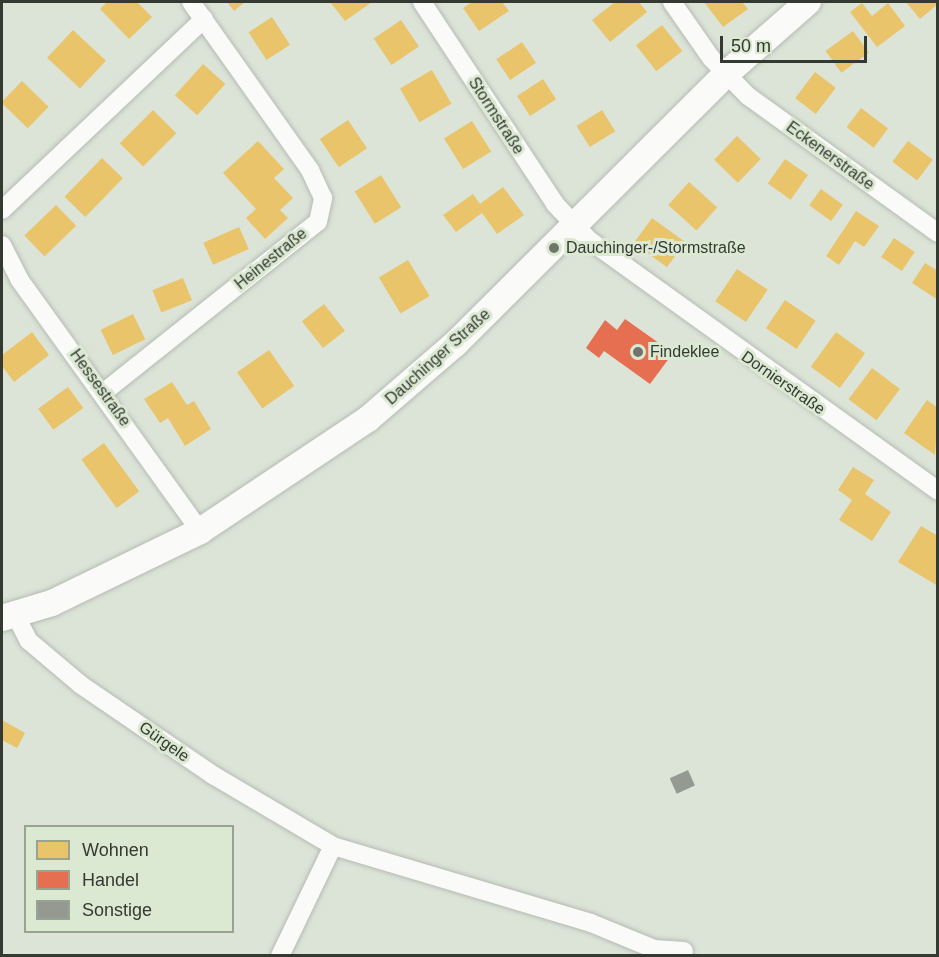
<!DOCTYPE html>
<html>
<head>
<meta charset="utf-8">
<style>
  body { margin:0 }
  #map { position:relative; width:939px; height:957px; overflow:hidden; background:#dce4d8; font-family:Helvetica,sans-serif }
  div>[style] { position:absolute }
  .homes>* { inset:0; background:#e9c46a; transform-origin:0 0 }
  .shops>* { inset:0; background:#e76f51 }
  .building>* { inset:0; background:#949a92; transform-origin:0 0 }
  .roads { filter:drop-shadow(0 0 2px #b6bbb3) drop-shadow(0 0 2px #b6bbb3) }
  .minor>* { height:18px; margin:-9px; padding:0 9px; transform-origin:9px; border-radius:9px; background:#fafbf9 }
  .secondary>* { height:26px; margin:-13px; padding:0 13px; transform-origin:13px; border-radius:13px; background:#fafbf9 }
  .dots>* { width:16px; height:16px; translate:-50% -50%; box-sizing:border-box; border:3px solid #dbe9d3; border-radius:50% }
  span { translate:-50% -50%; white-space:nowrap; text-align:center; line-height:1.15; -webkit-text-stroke:6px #dbe9d3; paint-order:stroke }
  .street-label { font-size:16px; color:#343931 }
  .poi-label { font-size:16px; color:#343931 }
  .left { translate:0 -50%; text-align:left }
  .frame { position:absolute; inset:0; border:3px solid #343931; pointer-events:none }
  .legend { position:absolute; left:24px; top:825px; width:210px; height:108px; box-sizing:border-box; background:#dbe9d3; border:2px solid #98a392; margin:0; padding:8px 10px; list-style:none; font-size:18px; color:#343931 }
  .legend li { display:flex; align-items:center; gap:12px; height:30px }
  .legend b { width:30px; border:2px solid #98a392 }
  .scale { position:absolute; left:720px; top:36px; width:147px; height:27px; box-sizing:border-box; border:3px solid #343931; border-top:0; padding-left:8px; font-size:18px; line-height:21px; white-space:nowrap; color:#343931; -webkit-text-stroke:4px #dbe9d3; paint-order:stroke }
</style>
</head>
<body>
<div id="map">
  <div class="homes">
    <div style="clip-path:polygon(107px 2px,137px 2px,152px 17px,129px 39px,100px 9px)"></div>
    <div style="clip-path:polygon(227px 2px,245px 2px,234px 11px)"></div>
    <div style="clip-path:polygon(330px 2px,372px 2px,345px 21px)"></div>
    <div style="clip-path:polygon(472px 2px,502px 2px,509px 11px,479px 31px,463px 8px)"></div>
    <div style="clip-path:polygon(615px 2px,639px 2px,647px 12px,610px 42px,592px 20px)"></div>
    <div style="clip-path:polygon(704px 2px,742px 2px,748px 9px,723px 27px)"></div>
    <div style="clip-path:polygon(906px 2px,938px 2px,938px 4px,920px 19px)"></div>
    <div style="clip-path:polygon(862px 3px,872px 16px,888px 3px,905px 26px,877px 47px,850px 12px)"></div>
    <div style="left:272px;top:17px;width:33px;height:28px;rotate:57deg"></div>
    <div style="left:401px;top:20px;width:32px;height:33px;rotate:56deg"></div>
    <div style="left:662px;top:25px;width:33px;height:33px;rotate:52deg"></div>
    <div style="left:73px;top:30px;width:45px;height:38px;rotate:43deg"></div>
    <div style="left:853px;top:31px;width:27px;height:34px;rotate:54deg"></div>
    <div style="left:522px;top:42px;width:25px;height:31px;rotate:56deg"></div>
    <div style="left:203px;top:64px;width:30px;height:42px;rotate:42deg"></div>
    <div style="left:432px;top:70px;width:39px;height:37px;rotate:60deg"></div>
    <div style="left:815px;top:72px;width:26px;height:33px;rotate:37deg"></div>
    <div style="left:543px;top:79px;width:24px;height:31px;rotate:57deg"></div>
    <div style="left:22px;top:81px;width:37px;height:30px;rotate:44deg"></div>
    <div style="left:861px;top:108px;width:34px;height:24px;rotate:37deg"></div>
    <div style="left:153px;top:110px;width:33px;height:47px;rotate:45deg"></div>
    <div style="left:602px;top:110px;width:25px;height:30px;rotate:58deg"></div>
    <div style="left:348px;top:120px;width:34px;height:34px;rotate:56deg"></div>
    <div style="left:472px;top:121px;width:36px;height:33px;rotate:58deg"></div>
    <div style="left:737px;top:136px;width:33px;height:33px;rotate:44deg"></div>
    <div style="clip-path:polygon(258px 141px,284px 169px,274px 178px,293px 198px,280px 210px,288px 218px,265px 239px,246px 218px,256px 209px,223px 173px)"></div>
    <div style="left:908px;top:141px;width:31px;height:26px;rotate:37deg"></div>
    <div style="left:102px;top:158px;width:29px;height:54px;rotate:44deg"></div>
    <div style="left:785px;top:159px;width:28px;height:30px;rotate:35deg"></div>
    <div style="left:381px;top:175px;width:38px;height:31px;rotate:58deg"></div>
    <div style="left:689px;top:182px;width:38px;height:31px;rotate:42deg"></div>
    <div style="clip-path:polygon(503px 187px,524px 215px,497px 234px,482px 213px,456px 232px,443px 215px,473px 194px,480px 204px)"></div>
    <div style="left:821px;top:189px;width:27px;height:20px;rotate:36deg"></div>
    <div style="left:56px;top:205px;width:29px;height:44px;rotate:46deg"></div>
    <div style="clip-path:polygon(856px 211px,879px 226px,864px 247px,855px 241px,839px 265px,826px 256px)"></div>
    <div style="left:652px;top:218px;width:41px;height:31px;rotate:36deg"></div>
    <div style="left:239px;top:227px;width:24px;height:39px;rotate:66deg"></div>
    <div style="left:894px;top:238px;width:25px;height:23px;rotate:34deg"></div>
    <div style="left:408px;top:260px;width:42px;height:34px;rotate:59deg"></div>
    <div style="clip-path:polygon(925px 263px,938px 271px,938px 300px,912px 283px)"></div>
    <div style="left:737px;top:269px;width:37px;height:39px;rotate:34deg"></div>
    <div style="left:183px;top:278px;width:24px;height:33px;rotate:68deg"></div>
    <div style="left:785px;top:300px;width:37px;height:34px;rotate:34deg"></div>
    <div style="left:324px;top:304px;width:34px;height:28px;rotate:52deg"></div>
    <div style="left:133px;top:314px;width:28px;height:36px;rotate:64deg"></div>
    <div style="clip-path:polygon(32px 332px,49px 355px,14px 382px,2px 366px,2px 355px)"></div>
    <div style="left:836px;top:332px;width:36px;height:43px;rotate:36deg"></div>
    <div style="left:269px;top:350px;width:44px;height:39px;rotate:55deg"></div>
    <div style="left:872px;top:368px;width:35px;height:39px;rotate:37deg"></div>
    <div style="clip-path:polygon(172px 382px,187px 405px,194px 401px,211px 429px,185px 446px,168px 418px,160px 423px,144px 399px)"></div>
    <div style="left:68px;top:387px;width:26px;height:37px;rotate:54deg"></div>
    <div style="clip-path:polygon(927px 400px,938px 408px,935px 455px,904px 433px)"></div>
    <div style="left:104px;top:443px;width:60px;height:28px;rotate:54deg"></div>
    <div style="clip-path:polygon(853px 467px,874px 480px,865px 494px,891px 512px,872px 541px,839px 520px,852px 500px,838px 490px)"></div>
    <div style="clip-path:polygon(921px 526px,938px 536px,938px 586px,898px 562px)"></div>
    <div style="clip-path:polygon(2px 720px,25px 733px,17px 748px,2px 740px)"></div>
  </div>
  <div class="shops">
    <div style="clip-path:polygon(625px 319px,673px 353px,650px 384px,604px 351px,599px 358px,586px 348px,605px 320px,617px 330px)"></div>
  </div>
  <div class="building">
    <div style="left:688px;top:770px;width:17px;height:20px;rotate:66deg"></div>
  </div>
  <div class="roads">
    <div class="minor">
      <div style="left:422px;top:2px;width:242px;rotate:56.6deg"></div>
      <div style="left:555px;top:204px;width:50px;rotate:46.6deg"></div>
      <div style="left:589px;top:240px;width:430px;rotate:35.7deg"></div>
      <div style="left:672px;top:2px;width:68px;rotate:55.1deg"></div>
      <div style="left:711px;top:58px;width:53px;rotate:45.8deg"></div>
      <div style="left:748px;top:96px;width:234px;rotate:35.8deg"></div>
      <div style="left:2px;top:210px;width:278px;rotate:-43.4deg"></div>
      <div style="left:2px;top:245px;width:38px;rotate:63deg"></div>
      <div style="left:19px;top:279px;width:310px;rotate:54.3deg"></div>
      <div style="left:104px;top:392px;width:273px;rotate:-38.5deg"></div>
      <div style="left:318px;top:222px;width:25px;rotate:-78deg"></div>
      <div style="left:323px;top:198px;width:31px;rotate:-115deg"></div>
      <div style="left:310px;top:170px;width:206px;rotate:-125.3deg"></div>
      <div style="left:15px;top:614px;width:30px;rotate:63deg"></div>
      <div style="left:29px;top:641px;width:68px;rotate:40.2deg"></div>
      <div style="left:81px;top:685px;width:160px;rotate:34.3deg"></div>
      <div style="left:213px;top:775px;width:139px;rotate:30.6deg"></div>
      <div style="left:333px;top:846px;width:269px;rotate:16.6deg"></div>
      <div style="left:591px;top:923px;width:68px;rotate:22.4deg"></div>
      <div style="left:654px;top:949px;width:30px;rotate:4deg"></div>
      <div style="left:280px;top:956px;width:122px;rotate:-64.3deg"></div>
    </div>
    <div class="secondary">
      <div style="left:2px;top:618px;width:52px;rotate:-16.7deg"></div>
      <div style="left:52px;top:603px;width:165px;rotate:-25.9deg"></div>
      <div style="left:200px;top:531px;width:202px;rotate:-33.7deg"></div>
      <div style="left:368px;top:419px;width:115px;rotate:-40.8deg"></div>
      <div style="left:455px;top:344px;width:383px;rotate:-44.9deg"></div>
      <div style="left:726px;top:74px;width:109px;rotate:-41.3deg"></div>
    </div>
  </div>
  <div class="dots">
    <div style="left:554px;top:248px;background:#6f756b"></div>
    <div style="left:638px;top:352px;background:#6f756b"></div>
  </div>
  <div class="street-label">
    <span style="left:496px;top:116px;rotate:57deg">Stormstraße</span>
    <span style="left:830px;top:156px;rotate:36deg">Eckenerstraße</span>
    <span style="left:271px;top:259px;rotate:-39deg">Heinestraße</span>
    <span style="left:438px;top:357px;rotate:-42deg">Dauchinger Straße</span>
    <span style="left:783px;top:383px;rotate:35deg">Dornierstraße</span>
    <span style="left:100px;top:388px;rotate:54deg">Hessestraße</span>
    <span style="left:164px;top:742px;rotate:35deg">Gürgele</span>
  </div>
  <div class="poi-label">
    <span class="left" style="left:566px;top:248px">Dauchinger-/Stormstraße</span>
    <span class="left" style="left:650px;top:352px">Findeklee</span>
  </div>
  <div class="frame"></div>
  <ul class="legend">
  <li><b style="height:16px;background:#e9c46a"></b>Wohnen</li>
  <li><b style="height:16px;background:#e76f51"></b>Handel</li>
  <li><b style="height:16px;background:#949a92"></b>Sonstige</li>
  </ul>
  <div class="scale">50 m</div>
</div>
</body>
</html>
